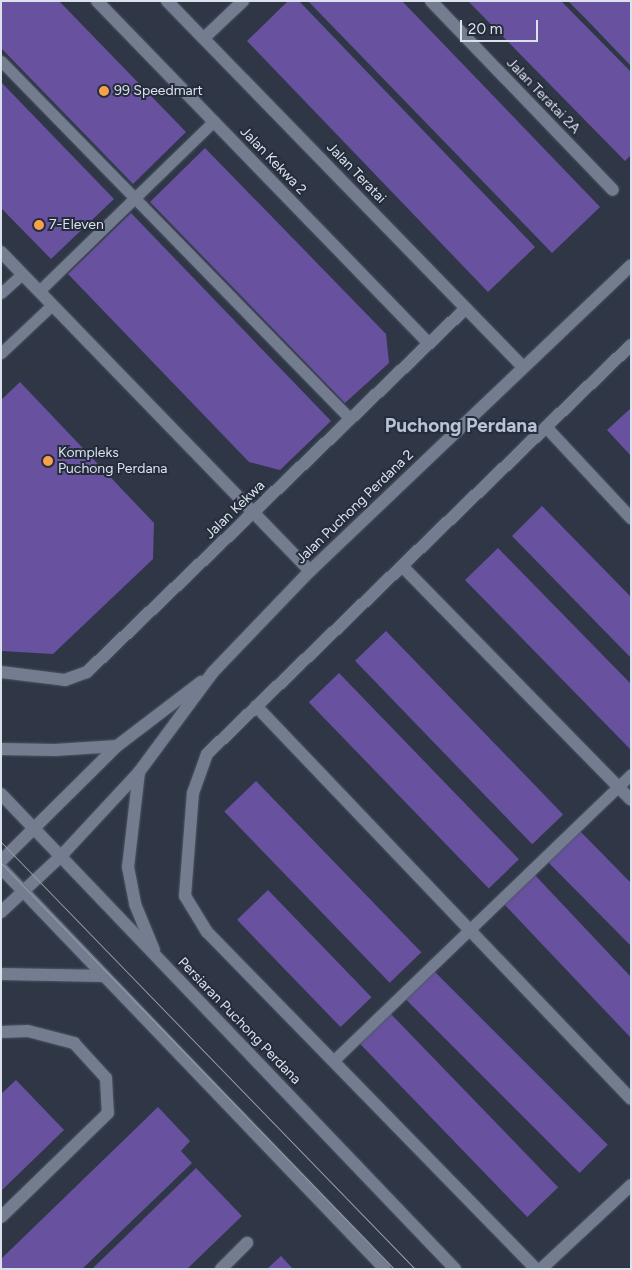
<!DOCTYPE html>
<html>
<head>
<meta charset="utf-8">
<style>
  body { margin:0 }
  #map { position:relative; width:632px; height:1270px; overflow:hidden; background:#2f3747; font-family:Figtree,sans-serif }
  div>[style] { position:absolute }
  .building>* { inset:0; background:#68519f; transform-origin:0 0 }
  .roads { filter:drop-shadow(0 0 1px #4e5562) drop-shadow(0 0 1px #4e5562) }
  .service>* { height:11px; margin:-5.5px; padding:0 5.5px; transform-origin:5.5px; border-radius:5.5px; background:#747d8f }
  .minor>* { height:12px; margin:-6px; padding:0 6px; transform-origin:6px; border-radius:6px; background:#747d8f }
  .tertiary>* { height:12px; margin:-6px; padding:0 6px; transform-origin:6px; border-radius:6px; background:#747d8f }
  .secondary>* { height:12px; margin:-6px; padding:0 6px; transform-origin:6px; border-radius:6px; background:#747d8f }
  .tram>* { height:1px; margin:-0.5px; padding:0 0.5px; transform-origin:0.5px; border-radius:0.5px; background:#989fab }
  .dots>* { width:14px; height:14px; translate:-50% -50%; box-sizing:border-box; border:2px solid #252d3c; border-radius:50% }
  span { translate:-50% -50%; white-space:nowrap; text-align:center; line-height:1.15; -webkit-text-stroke:4px #252d3c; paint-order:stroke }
  .poi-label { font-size:14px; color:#dce2ec }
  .left { translate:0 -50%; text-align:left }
  .street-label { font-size:14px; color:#dce2ec }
  .district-label { font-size:19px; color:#b9c3d6; font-weight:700 }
  .frame { position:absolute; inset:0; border:2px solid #dce2ec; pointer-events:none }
  .scale { position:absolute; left:460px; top:20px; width:78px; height:22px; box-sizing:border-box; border:2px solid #dce2ec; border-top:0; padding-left:6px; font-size:15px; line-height:18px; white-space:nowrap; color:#dce2ec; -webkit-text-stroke:4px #252d3c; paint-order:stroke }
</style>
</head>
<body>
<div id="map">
  <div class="building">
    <div style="clip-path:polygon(1px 1px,59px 1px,186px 132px,133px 184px,1px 48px)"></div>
    <div style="clip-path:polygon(288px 1px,299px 1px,535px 247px,488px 292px,247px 41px)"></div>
    <div style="clip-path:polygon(308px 1px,402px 1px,600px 207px,552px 253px)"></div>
    <div style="clip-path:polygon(468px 1px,561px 1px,631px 72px,631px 155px,625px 161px)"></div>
    <div style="clip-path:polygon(568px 1px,631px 1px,631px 66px,588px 21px)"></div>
    <div style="clip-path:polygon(1px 82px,114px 199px,51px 259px,1px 208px)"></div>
    <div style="clip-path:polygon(205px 148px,386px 334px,389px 363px,345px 403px,150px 202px)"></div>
    <div style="clip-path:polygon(131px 213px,331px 421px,280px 470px,249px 462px,68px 274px)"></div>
    <div style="clip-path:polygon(20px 382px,154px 523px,153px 559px,53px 654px,1px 651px,1px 400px)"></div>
    <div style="clip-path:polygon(631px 408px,631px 456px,607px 430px)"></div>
    <div style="clip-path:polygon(542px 506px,631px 597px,631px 658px,512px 536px)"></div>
    <div style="clip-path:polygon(498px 548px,631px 684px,630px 749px,465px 580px)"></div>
    <div style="left:386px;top:631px;width:255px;height:43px;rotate:46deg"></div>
    <div style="left:339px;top:673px;width:259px;height:42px;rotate:46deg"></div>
    <div style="left:256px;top:781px;width:238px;height:44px;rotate:46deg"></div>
    <div style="clip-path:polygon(577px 828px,631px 883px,631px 946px,545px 859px)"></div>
    <div style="clip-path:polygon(533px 873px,631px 977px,631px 1038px,502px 902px)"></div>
    <div style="left:268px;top:890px;width:149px;height:43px;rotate:46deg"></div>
    <div style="left:431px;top:968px;width:250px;height:40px;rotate:45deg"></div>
    <div style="left:388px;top:1011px;width:245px;height:43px;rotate:46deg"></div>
    <div style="clip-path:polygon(16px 1080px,64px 1130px,1px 1191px,1px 1094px)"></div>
    <div style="clip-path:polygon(158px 1107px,190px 1141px,181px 1151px,192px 1163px,82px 1269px,1px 1269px,1px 1259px)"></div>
    <div style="clip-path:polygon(196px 1168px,242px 1216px,187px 1269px,92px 1269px)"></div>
    <div style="clip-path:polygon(281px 1256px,293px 1269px,267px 1269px)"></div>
  </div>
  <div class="roads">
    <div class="service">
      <div style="left:1px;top:61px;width:500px;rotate:45.7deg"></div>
      <div style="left:39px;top:291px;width:244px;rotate:-44.2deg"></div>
      <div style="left:1px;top:293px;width:28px;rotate:-42deg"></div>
      <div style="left:1px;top:353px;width:70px;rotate:-43.3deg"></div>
      <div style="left:333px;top:1061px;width:414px;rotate:-43.9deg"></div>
    </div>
    <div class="minor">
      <div style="left:97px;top:1px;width:475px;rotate:45.9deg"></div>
      <div style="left:167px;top:1px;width:511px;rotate:45.79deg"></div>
      <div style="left:431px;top:1px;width:262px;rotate:46.1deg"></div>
      <div style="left:204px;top:38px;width:54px;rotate:-43.5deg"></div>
      <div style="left:1px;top:252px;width:444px;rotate:45.9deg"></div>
      <div style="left:546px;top:427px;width:125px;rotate:47deg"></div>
      <div style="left:402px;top:566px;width:327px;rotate:45.6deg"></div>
      <div style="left:1px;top:672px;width:64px;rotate:7.1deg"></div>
      <div style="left:65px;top:680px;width:23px;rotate:-20deg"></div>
      <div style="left:87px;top:672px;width:525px;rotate:-43.84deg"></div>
      <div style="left:256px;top:706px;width:543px;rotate:46.34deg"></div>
      <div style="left:1px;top:1032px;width:27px;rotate:-2deg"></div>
      <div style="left:28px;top:1031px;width:48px;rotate:14.6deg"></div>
      <div style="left:74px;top:1043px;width:47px;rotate:47.6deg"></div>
      <div style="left:106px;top:1078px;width:35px;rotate:87deg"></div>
      <div style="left:108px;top:1113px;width:149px;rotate:135.8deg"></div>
      <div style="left:221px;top:1269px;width:37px;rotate:-45deg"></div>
      <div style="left:536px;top:1269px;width:471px;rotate:-134.3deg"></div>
      <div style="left:207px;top:932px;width:42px;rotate:-121.4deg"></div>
      <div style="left:185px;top:896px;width:103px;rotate:-85.6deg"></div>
      <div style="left:193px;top:793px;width:41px;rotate:-70.3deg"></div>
      <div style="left:207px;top:754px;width:589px;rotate:-43.97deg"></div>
      <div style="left:541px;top:1269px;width:123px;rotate:-43deg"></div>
    </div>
    <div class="tertiary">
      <div style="left:1px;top:861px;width:163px;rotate:-44.8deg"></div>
      <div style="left:117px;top:746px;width:106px;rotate:-37.3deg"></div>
      <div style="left:1px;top:912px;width:82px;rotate:-43deg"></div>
      <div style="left:61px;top:856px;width:115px;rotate:-47.1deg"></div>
      <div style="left:139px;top:772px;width:124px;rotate:-53.5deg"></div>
      <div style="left:213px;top:672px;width:140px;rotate:-46.2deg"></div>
      <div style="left:310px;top:571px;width:443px;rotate:-43.6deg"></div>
    </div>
    <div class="secondary">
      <div style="left:1px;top:749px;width:54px;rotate:1.1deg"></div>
      <div style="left:55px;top:750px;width:62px;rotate:-3.7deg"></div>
      <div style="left:139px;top:772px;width:96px;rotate:96.6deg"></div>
      <div style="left:128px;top:867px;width:38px;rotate:79deg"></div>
      <div style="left:135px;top:904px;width:50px;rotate:67.6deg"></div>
      <div style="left:1px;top:794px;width:657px;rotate:46.29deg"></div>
      <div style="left:1px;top:868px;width:555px;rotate:46.24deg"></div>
      <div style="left:1px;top:974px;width:103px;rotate:1.1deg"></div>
    </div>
  </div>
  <div class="tram">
    <div style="left:1px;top:842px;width:595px;rotate:45.89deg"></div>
    <div style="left:1px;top:863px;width:565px;rotate:45.93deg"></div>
  </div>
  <div class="dots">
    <div style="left:104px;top:91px;background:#f8a14b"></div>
    <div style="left:39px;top:225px;background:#f8a14b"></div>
    <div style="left:48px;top:461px;background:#f8a14b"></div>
  </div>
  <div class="poi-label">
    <span class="left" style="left:114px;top:91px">99 Speedmart</span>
    <span class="left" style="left:49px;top:225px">7-Eleven</span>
    <span class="left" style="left:58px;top:461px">Kompleks<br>Puchong Perdana</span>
  </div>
  <div class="street-label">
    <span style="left:543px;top:96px;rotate:46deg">Jalan Teratai 2A</span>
    <span style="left:273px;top:161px;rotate:46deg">Jalan Kekwa 2</span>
    <span style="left:356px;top:173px;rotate:46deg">Jalan Teratai</span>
    <span style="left:355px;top:507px;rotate:-44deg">Jalan Puchong Perdana 2</span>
    <span style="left:235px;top:510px;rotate:-44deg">Jalan Kekwa</span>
    <span style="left:239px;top:1021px;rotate:46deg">Persiaran Puchong Perdana</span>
  </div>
  <div class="district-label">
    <span style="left:461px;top:426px">Puchong Perdana</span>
  </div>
  <div class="frame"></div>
  <div class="scale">20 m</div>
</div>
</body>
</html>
